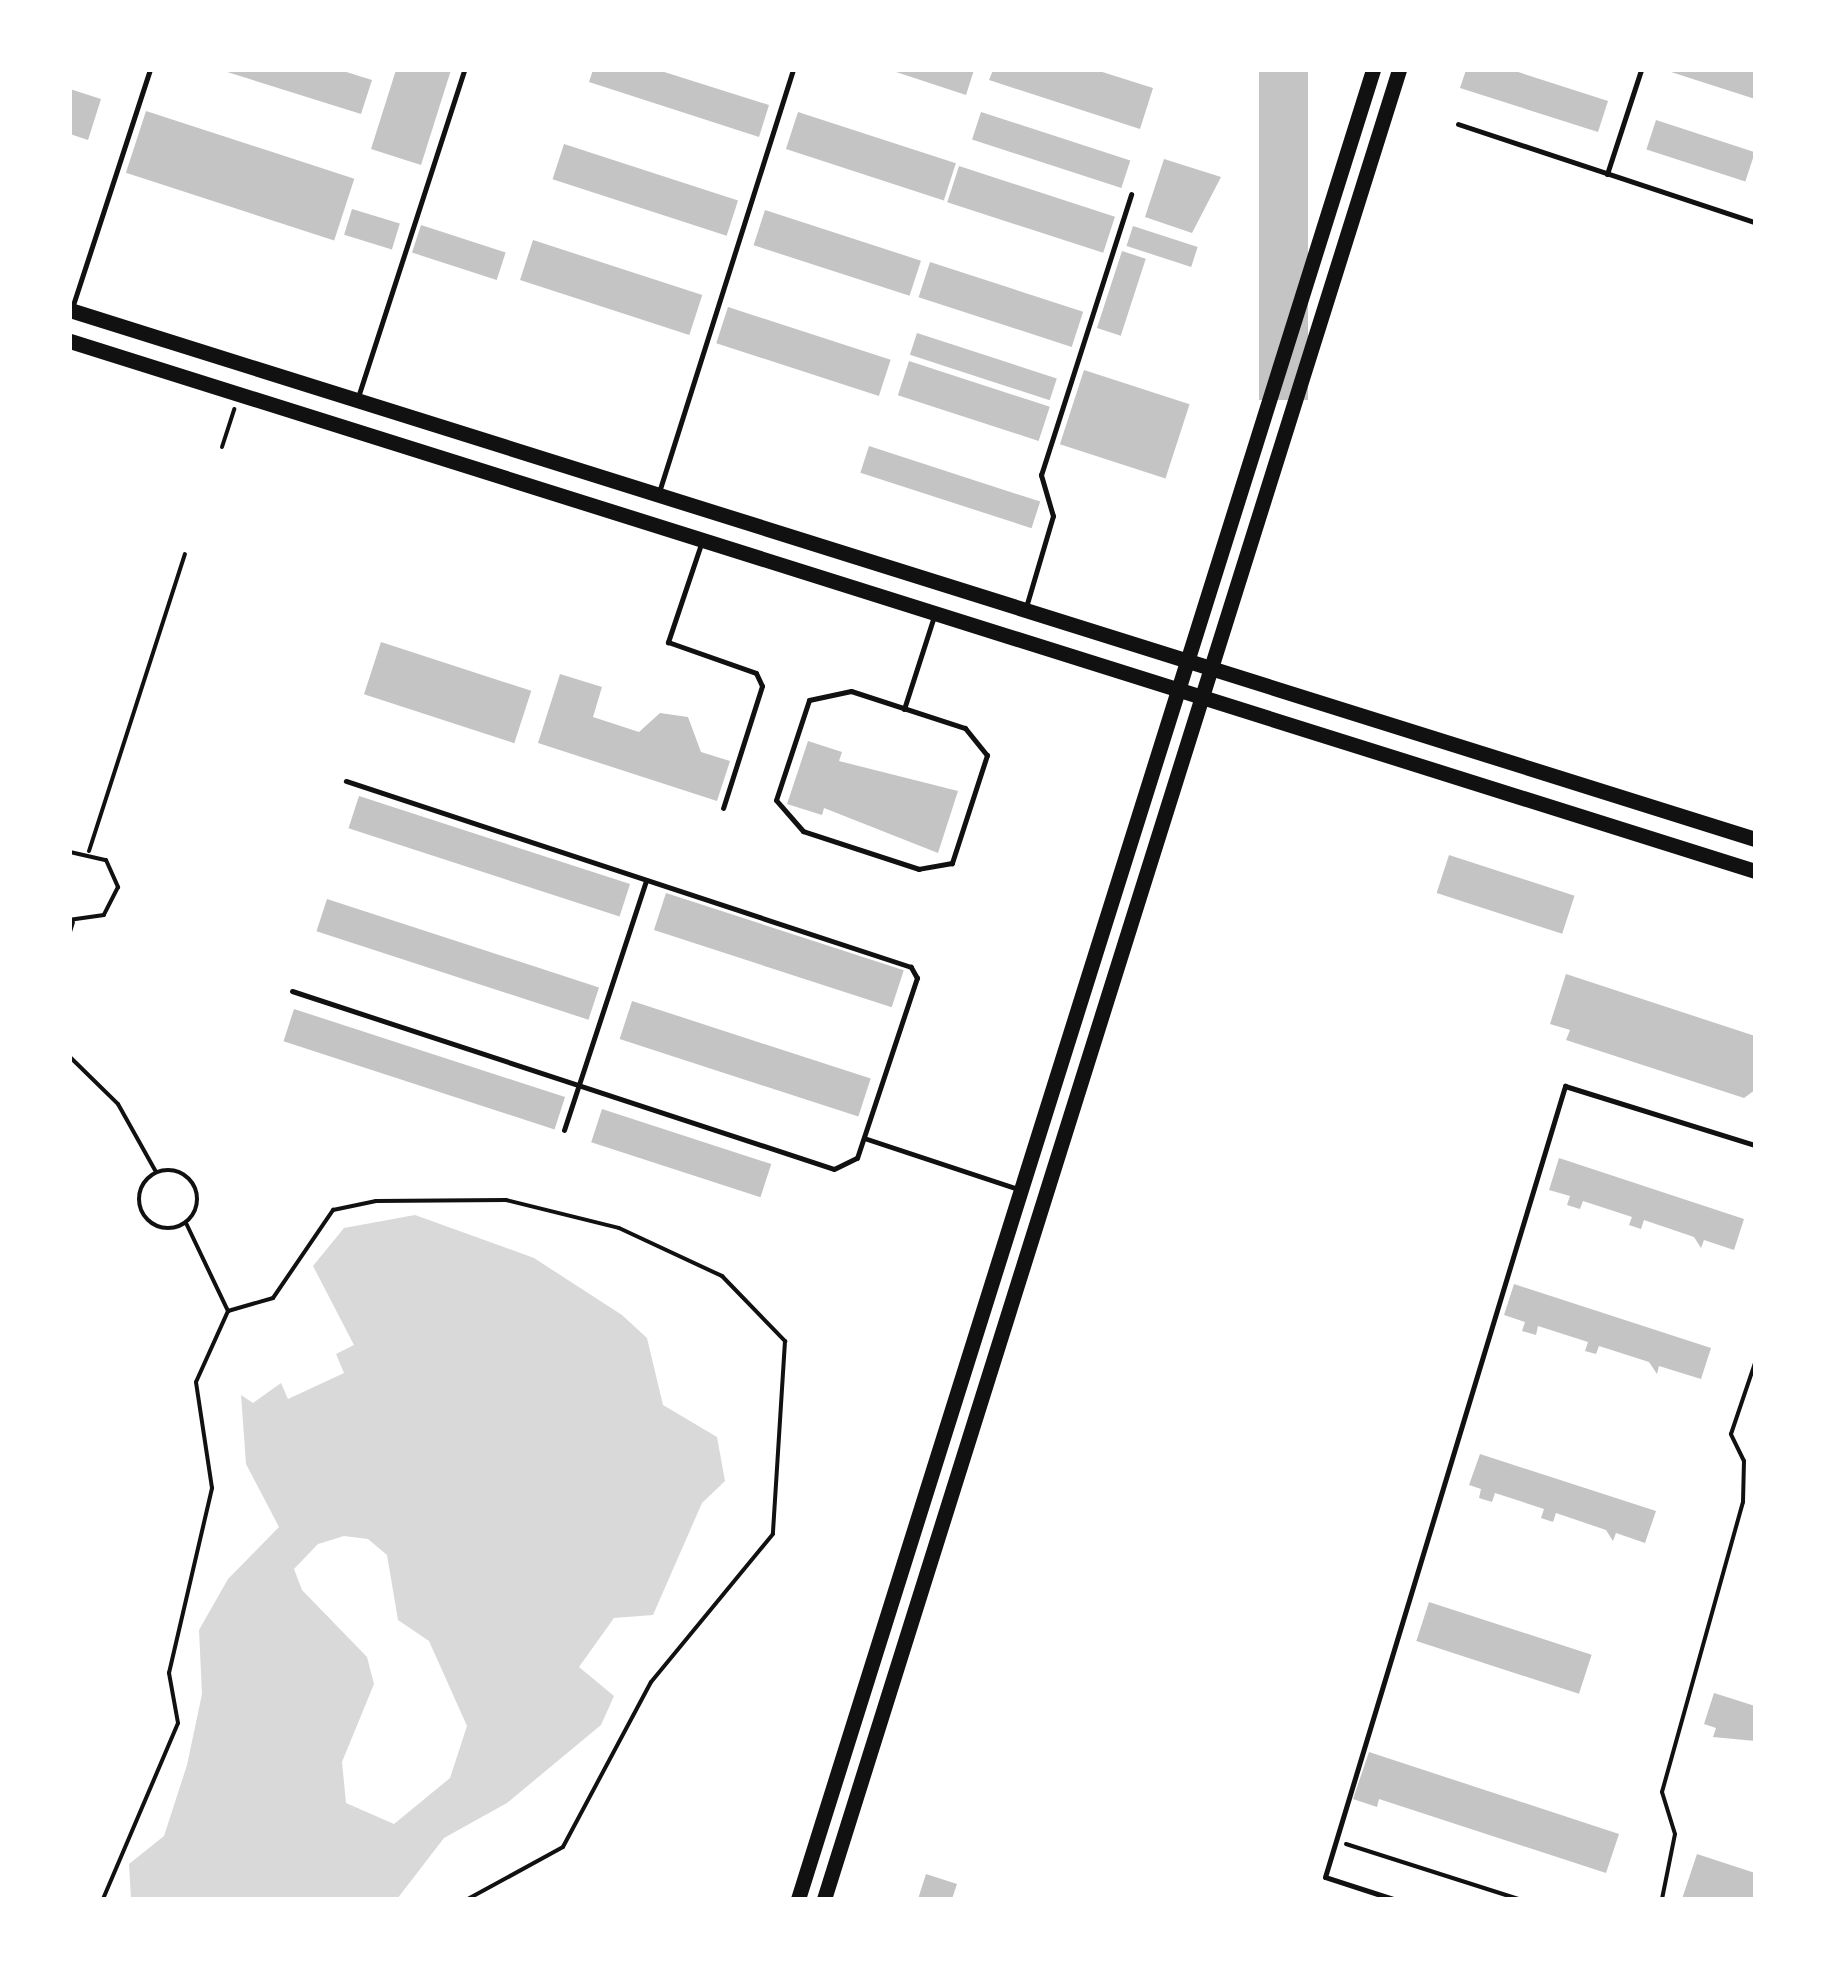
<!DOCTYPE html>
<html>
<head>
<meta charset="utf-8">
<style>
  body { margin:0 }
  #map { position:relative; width:1825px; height:1969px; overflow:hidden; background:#fff; font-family:"Alegreya Sans",sans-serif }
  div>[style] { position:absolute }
  .water>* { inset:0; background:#d9d9d9 }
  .building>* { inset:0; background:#c4c4c4; transform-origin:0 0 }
  .path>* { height:4px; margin:-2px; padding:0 2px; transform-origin:2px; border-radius:2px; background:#111 }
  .path>.ring { margin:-2px; padding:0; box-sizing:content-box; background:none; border:4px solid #111; border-radius:50% }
  .service>* { height:5px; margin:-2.5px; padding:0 2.5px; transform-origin:2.5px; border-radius:2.5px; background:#111 }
  .primary>* { height:15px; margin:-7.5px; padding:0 7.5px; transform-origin:7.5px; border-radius:7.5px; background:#111 }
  span { translate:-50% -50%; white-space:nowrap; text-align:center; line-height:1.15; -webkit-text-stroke:9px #fff; paint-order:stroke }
  .frame { position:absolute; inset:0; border:72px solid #fff; pointer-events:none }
</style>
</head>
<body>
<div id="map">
  <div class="water">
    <div style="clip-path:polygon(evenodd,415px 1215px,534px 1258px,622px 1315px,647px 1338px,663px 1405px,717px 1437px,725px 1481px,702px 1503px,653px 1615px,614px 1618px,579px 1667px,614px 1696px,601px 1725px,507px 1803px,444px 1838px,397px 1899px,131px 1899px,129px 1864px,164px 1836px,187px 1765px,202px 1694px,199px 1630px,228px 1579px,279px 1527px,246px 1464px,241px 1395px,253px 1403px,281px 1383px,288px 1399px,344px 1373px,336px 1354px,354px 1345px,313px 1266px,344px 1228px,415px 1215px,344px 1536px,368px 1539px,387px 1555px,398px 1620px,429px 1641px,467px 1726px,450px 1778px,394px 1824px,346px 1803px,342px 1762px,374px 1684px,367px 1657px,302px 1590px,294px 1569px,318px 1544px,344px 1536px)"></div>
  </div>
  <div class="building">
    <div style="clip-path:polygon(340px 70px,372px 80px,361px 114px,224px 71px)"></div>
    <div style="clip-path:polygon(396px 70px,451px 70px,421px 165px,371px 149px)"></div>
    <div style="clip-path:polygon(593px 70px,658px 70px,769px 105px,759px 137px,589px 82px)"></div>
    <div style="clip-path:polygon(890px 70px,974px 70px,966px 95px)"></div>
    <div style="clip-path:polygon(993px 70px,1096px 70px,1153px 88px,1140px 129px,989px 80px)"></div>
    <div style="left:1259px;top:70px;width:49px;height:330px"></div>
    <div style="clip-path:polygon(1466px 70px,1512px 70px,1608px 101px,1598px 132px,1460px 88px)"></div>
    <div style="clip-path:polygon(1668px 70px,1755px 70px,1755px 99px,1668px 71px)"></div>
    <div style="clip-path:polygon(70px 89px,101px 99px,88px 140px,70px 134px)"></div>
    <div style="left:146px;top:111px;width:219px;height:65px;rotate:18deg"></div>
    <div style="left:798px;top:112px;width:166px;height:39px;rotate:18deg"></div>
    <div style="left:981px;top:112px;width:157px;height:29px;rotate:18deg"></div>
    <div style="left:1656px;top:120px;width:104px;height:31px;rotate:18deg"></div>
    <div style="left:564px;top:144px;width:183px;height:37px;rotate:18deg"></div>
    <div style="clip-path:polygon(1164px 159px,1221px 177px,1192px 233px,1145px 217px)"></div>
    <div style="left:959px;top:166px;width:164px;height:38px;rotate:18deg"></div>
    <div style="left:352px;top:209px;width:50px;height:27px;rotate:17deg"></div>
    <div style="left:765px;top:210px;width:164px;height:37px;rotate:18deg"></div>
    <div style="left:421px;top:225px;width:89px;height:29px;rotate:18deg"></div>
    <div style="left:1133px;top:226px;width:68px;height:21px;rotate:18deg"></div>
    <div style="left:533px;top:240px;width:178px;height:42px;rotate:18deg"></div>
    <div style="left:1122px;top:251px;width:25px;height:81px;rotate:18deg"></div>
    <div style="left:930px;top:262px;width:161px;height:37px;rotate:18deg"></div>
    <div style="left:728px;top:307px;width:171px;height:38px;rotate:18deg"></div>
    <div style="left:917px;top:333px;width:147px;height:23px;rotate:18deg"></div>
    <div style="left:909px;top:361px;width:148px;height:36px;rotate:18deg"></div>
    <div style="left:1084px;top:370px;width:111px;height:78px;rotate:18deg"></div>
    <div style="left:869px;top:446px;width:180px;height:28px;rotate:18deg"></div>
    <div style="left:381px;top:642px;width:158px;height:55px;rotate:18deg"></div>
    <div style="clip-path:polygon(560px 674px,602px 687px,593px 717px,639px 732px,660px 713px,688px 717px,701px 752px,730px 761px,717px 801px,538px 743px)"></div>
    <div style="clip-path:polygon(808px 741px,842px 752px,839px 761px,958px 791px,938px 853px,824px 808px,822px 815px,787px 804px)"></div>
    <div style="left:359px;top:796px;width:285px;height:34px;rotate:18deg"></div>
    <div style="left:1449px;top:855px;width:132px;height:40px;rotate:18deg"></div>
    <div style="left:666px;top:893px;width:250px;height:39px;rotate:18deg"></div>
    <div style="left:327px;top:899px;width:286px;height:34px;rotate:18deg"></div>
    <div style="clip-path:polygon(1566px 974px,1755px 1036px,1755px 1090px,1744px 1098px,1566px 1040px,1570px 1030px,1550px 1024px)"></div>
    <div style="left:632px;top:1001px;width:251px;height:40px;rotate:18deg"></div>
    <div style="left:294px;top:1009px;width:285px;height:34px;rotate:18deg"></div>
    <div style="left:602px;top:1109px;width:178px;height:35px;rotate:18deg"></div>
    <div style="clip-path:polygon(1559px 1158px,1744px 1219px,1734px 1250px,1704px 1240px,1701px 1248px,1694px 1237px,1644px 1220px,1641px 1229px,1629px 1225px,1632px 1217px,1583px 1201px,1580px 1209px,1567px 1205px,1570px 1196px,1549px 1190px)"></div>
    <div style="clip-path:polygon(1514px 1284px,1711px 1348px,1701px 1379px,1659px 1366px,1657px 1374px,1649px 1362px,1599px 1346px,1596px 1354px,1585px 1351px,1588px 1342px,1538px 1326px,1536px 1335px,1522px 1331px,1525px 1322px,1504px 1315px)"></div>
    <div style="clip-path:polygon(1480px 1454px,1656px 1511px,1645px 1543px,1616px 1533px,1613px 1541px,1606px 1530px,1556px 1513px,1553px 1522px,1541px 1518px,1544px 1509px,1495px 1493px,1492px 1502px,1479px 1498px,1481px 1489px,1469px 1485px)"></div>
    <div style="left:1429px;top:1602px;width:171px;height:41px;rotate:18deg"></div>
    <div style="clip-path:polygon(1714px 1693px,1755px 1706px,1755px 1741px,1713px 1737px,1716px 1728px,1704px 1724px)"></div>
    <div style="clip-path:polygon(1369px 1752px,1619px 1834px,1606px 1873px,1379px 1799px,1377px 1807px,1353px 1799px)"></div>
    <div style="clip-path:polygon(1697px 1854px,1755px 1873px,1755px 1899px,1682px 1899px)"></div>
    <div style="clip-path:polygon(926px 1874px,957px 1884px,952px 1899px,918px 1899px)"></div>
  </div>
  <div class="path">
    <div style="left:222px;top:447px;width:40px;rotate:-72deg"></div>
    <div style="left:89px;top:851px;width:312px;rotate:-72.1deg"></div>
    <div style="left:70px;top:852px;width:37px;rotate:13deg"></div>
    <div style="left:106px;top:860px;width:30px;rotate:66deg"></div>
    <div style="left:118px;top:887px;width:31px;rotate:117deg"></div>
    <div style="left:104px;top:915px;width:34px;rotate:172deg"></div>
    <div style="left:70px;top:932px;width:10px;rotate:-73deg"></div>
    <div style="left:70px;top:1057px;width:67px;rotate:44.4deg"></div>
    <div style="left:118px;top:1104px;width:78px;rotate:60.8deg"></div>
    <div class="ring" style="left:139px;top:1170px;width:54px;height:54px"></div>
    <div style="left:186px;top:1223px;width:98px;rotate:64.5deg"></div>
    <div style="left:228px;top:1311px;width:47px;rotate:-16.1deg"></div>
    <div style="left:273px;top:1298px;width:107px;rotate:-55.7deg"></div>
    <div style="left:333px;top:1210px;width:44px;rotate:-11.8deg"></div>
    <div style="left:376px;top:1201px;width:130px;rotate:-0.4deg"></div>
    <div style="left:506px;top:1200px;width:116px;rotate:13.9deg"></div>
    <div style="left:619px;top:1228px;width:114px;rotate:25deg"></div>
    <div style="left:722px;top:1276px;width:91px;rotate:45.9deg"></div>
    <div style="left:785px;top:1341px;width:193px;rotate:93.6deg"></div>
    <div style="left:773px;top:1534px;width:192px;rotate:129.5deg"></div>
    <div style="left:651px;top:1682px;width:187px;rotate:118.1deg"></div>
    <div style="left:563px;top:1847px;width:108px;rotate:151.3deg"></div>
    <div style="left:1346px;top:1844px;width:181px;rotate:17.7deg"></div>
    <div style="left:103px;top:1899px;width:191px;rotate:-66.9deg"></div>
    <div style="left:178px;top:1723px;width:51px;rotate:-100.2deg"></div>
    <div style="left:169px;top:1673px;width:190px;rotate:-76.9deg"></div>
    <div style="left:212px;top:1488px;width:107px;rotate:-98.6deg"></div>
    <div style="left:196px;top:1382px;width:78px;rotate:-65.7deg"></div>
    <div style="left:1662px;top:1899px;width:66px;rotate:-78.7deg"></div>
    <div style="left:1675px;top:1834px;width:44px;rotate:-107.2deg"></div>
    <div style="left:1662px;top:1792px;width:301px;rotate:-74.4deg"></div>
    <div style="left:1743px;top:1502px;width:41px;rotate:-88.6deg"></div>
    <div style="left:1744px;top:1461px;width:30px;rotate:-116deg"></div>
    <div style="left:1731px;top:1434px;width:75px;rotate:-71.3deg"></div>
  </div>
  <div class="service">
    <div style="left:1458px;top:124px;width:313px;rotate:18.3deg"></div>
    <div style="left:1607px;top:174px;width:109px;rotate:-71.9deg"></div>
    <div style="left:72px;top:308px;width:250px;rotate:-71.9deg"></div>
    <div style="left:358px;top:397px;width:344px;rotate:-72deg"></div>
    <div style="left:659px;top:492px;width:443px;rotate:-72.4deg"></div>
    <div style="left:702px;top:541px;width:107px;rotate:108.6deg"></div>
    <div style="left:668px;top:642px;width:93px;rotate:19.4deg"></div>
    <div style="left:756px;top:673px;width:14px;rotate:65deg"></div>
    <div style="left:762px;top:686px;width:128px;rotate:107.7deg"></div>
    <div style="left:1026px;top:607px;width:95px;rotate:-73.5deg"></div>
    <div style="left:1053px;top:516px;width:43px;rotate:-106.3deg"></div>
    <div style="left:1041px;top:475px;width:295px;rotate:-72.2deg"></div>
    <div style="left:851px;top:691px;width:120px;rotate:18deg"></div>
    <div style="left:965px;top:728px;width:35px;rotate:51deg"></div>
    <div style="left:987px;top:755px;width:114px;rotate:108deg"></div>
    <div style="left:952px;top:863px;width:34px;rotate:170deg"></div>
    <div style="left:919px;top:869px;width:122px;rotate:-161.9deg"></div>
    <div style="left:803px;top:831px;width:41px;rotate:-131.1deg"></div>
    <div style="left:776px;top:800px;width:105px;rotate:-71.7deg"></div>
    <div style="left:809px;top:700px;width:43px;rotate:-12.1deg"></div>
    <div style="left:904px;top:709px;width:98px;rotate:-72.1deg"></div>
    <div style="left:292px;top:991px;width:570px;rotate:18.18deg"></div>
    <div style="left:834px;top:1169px;width:25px;rotate:-26deg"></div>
    <div style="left:857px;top:1158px;width:190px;rotate:-71.6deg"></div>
    <div style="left:917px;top:978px;width:13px;rotate:-119deg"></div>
    <div style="left:911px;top:967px;width:595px;rotate:-161.78deg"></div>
    <div style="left:564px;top:1130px;width:263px;rotate:-71.8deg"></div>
    <div style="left:864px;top:1138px;width:162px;rotate:18.3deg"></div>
    <div style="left:1393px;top:1899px;width:71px;rotate:-162.1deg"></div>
    <div style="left:1325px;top:1877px;width:827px;rotate:-73.12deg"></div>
    <div style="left:1565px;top:1086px;width:199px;rotate:17.3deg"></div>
  </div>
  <div class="primary">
    <div style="left:70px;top:310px;width:1766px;rotate:17.43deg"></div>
    <div style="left:70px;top:341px;width:1766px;rotate:17.46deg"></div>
    <div style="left:798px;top:1899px;width:1917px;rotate:-72.55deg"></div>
    <div style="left:824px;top:1899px;width:1917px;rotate:-72.55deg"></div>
  </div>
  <div class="frame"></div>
</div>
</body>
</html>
